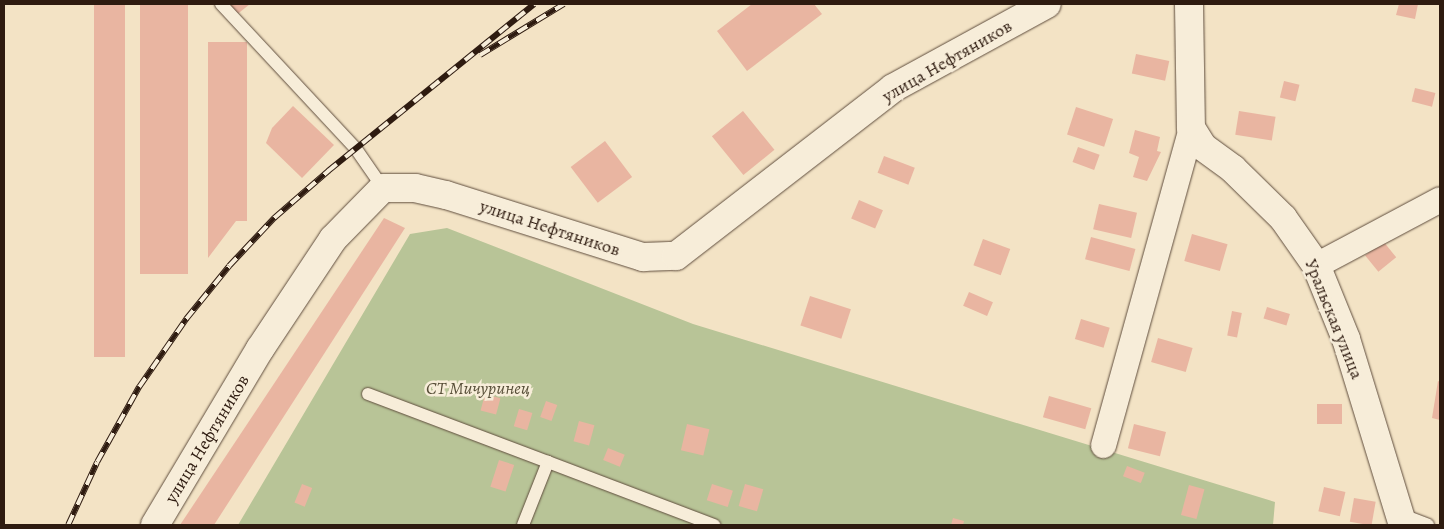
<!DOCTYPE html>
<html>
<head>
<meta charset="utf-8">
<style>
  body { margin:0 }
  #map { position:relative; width:1444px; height:529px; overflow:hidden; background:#f3e3c5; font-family:Alegreya,serif }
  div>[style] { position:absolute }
  .green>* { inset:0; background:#b8c497 }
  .building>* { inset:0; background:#e9b5a1; transform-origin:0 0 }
  .roads { filter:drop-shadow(0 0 1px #5f4d3d) drop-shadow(0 0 1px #5f4d3d) }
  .lane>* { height:12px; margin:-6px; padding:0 6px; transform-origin:6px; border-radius:6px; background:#f7edd9 }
  .street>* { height:25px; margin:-12.5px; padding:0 12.5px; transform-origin:12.5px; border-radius:12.5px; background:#f7edd9 }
  .secondary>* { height:28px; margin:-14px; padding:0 14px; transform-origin:14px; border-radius:14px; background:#f7edd9 }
  .rail>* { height:5.5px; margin-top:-2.75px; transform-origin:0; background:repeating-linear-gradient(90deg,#f7edd9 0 11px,#2e1b10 0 22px); box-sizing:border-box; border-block:1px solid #2e1b10 }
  span { translate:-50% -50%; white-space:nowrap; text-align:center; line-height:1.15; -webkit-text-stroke:5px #f7edd9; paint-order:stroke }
  .street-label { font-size:18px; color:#2e1b10 }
  .park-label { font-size:18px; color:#574e38; font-style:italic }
  .frame { position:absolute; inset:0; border:5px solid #2e1b10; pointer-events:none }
</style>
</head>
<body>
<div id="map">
  <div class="green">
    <div style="clip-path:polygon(447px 228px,693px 324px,1275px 502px,1273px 525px,238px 525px,410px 234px)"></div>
  </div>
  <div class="building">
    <div style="left:94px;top:4px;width:31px;height:353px"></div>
    <div style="left:140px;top:4px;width:48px;height:270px"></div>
    <div style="clip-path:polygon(226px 4px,250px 4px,235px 16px)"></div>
    <div style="clip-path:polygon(752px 4px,814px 4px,822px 14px,747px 71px,717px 31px)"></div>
    <div style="clip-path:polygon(1399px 4px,1418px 4px,1415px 19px,1396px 15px)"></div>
    <div style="clip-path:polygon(208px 42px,247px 42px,247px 221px,236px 221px,208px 258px)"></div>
    <div style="left:1136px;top:54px;width:34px;height:20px;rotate:12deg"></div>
    <div style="left:1284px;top:81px;width:16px;height:17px;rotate:14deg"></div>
    <div style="left:1415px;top:88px;width:21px;height:14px;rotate:14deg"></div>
    <div style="clip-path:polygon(293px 106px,334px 145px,302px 178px,266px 143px,272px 128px)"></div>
    <div style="left:1076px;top:107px;width:39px;height:29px;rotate:18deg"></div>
    <div style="left:743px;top:111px;width:50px;height:40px;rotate:51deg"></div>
    <div style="left:1239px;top:111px;width:37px;height:24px;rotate:9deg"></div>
    <div style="clip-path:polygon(1135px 130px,1160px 137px,1157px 151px,1161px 152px,1147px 181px,1133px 177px,1139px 157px,1129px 153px)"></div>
    <div style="left:605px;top:141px;width:45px;height:43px;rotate:53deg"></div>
    <div style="left:1078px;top:147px;width:23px;height:16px;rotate:20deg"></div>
    <div style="left:884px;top:156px;width:33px;height:18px;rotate:21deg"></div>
    <div style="left:859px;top:200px;width:26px;height:20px;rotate:23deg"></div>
    <div style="left:1099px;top:204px;width:39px;height:26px;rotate:13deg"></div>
    <div style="clip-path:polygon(384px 218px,405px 228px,214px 525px,180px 525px)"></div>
    <div style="left:1192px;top:234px;width:37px;height:28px;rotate:16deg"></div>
    <div style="left:1091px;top:237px;width:46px;height:23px;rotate:15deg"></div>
    <div style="left:983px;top:239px;width:29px;height:28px;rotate:20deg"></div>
    <div style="left:1383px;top:241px;width:21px;height:23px;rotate:51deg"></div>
    <div style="left:969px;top:292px;width:26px;height:15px;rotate:23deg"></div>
    <div style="left:810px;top:296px;width:43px;height:31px;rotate:18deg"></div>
    <div style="left:1267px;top:307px;width:24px;height:12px;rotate:17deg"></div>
    <div style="left:1232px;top:311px;width:10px;height:25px;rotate:11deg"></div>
    <div style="left:1081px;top:319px;width:30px;height:21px;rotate:17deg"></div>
    <div style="left:1158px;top:338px;width:36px;height:25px;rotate:16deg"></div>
    <div style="clip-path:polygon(1438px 381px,1440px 382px,1440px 420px,1432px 418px)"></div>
    <div style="left:485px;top:394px;width:16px;height:17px;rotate:15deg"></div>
    <div style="left:1049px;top:396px;width:44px;height:22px;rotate:16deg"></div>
    <div style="left:546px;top:401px;width:12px;height:17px;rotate:20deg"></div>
    <div style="left:1317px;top:404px;width:25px;height:20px"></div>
    <div style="left:519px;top:409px;width:14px;height:18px;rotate:17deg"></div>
    <div style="left:579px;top:421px;width:16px;height:21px;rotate:15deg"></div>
    <div style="left:687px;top:424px;width:23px;height:27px;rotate:13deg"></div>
    <div style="left:1134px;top:424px;width:33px;height:25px;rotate:14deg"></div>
    <div style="left:608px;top:448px;width:18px;height:13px;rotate:22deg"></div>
    <div style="left:499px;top:460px;width:16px;height:28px;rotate:18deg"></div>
    <div style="left:1127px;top:466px;width:19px;height:11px;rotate:21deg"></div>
    <div style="left:302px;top:484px;width:11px;height:20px;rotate:22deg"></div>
    <div style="left:712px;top:484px;width:22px;height:17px;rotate:18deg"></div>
    <div style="left:745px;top:484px;width:19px;height:23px;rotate:16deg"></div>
    <div style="left:1189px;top:485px;width:16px;height:31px;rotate:15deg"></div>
    <div style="left:1324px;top:487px;width:22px;height:25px;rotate:13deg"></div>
    <div style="left:1354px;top:498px;width:22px;height:24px;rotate:10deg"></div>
    <div style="clip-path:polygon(953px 518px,964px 521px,963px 525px,951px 525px)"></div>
  </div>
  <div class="roads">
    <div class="lane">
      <div style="left:221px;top:4px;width:198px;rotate:47deg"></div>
      <div style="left:356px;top:149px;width:47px;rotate:55.3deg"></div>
      <div style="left:368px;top:394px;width:192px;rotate:20.7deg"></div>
      <div style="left:1400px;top:514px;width:30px;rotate:21deg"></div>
      <div style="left:523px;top:525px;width:68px;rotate:-68.4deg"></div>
      <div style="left:548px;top:462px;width:178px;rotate:20.8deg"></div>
    </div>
    <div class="street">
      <div style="left:1316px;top:265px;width:140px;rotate:-28deg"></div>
      <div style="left:1103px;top:445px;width:329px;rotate:-74.5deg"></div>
    </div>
    <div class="secondary">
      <div style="left:1189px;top:4px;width:124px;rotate:89.1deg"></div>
      <div style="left:1191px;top:128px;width:22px;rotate:58deg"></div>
      <div style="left:1203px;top:147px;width:37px;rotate:36deg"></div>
      <div style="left:1233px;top:169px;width:70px;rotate:44.4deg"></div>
      <div style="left:1283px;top:218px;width:57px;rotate:54.9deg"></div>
      <div style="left:1316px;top:265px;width:80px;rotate:67.9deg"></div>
      <div style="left:1346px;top:339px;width:195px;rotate:73deg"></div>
      <div style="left:155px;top:525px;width:205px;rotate:-59.2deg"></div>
      <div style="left:260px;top:349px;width:132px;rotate:-56.4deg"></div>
      <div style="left:333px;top:239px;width:71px;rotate:-45.6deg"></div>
      <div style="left:383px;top:188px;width:32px"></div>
      <div style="left:415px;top:188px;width:32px;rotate:13deg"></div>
      <div style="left:446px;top:195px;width:207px;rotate:17.5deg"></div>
      <div style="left:643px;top:257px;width:33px;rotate:-2deg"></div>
      <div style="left:676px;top:256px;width:274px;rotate:-37.7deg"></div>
      <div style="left:893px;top:88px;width:175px;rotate:-28.6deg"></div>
    </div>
  </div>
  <div class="rail">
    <div style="left:480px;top:55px;width:98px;rotate:-31.3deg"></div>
    <div style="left:68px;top:525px;width:69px;rotate:-65.3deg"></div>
    <div style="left:97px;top:462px;width:86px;rotate:-60.8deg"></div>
    <div style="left:139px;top:387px;width:83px;rotate:-55.3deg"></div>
    <div style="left:186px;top:319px;width:68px;rotate:-50.9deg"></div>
    <div style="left:229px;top:266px;width:66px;rotate:-46.8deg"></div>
    <div style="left:274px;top:218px;width:72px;rotate:-41deg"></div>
    <div style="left:328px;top:171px;width:265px;rotate:-39deg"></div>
  </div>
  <div class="street-label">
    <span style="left:947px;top:61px;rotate:-30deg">улица Нефтяников</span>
    <span style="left:550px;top:228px;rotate:18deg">улица Нефтяников</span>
    <span style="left:1334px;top:319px;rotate:68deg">Уральская улица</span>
    <span style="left:207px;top:439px;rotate:-59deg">улица Нефтяников</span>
  </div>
  <div class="park-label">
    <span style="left:478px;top:388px">СТ Мичуринец</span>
  </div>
  <div class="frame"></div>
</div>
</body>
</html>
